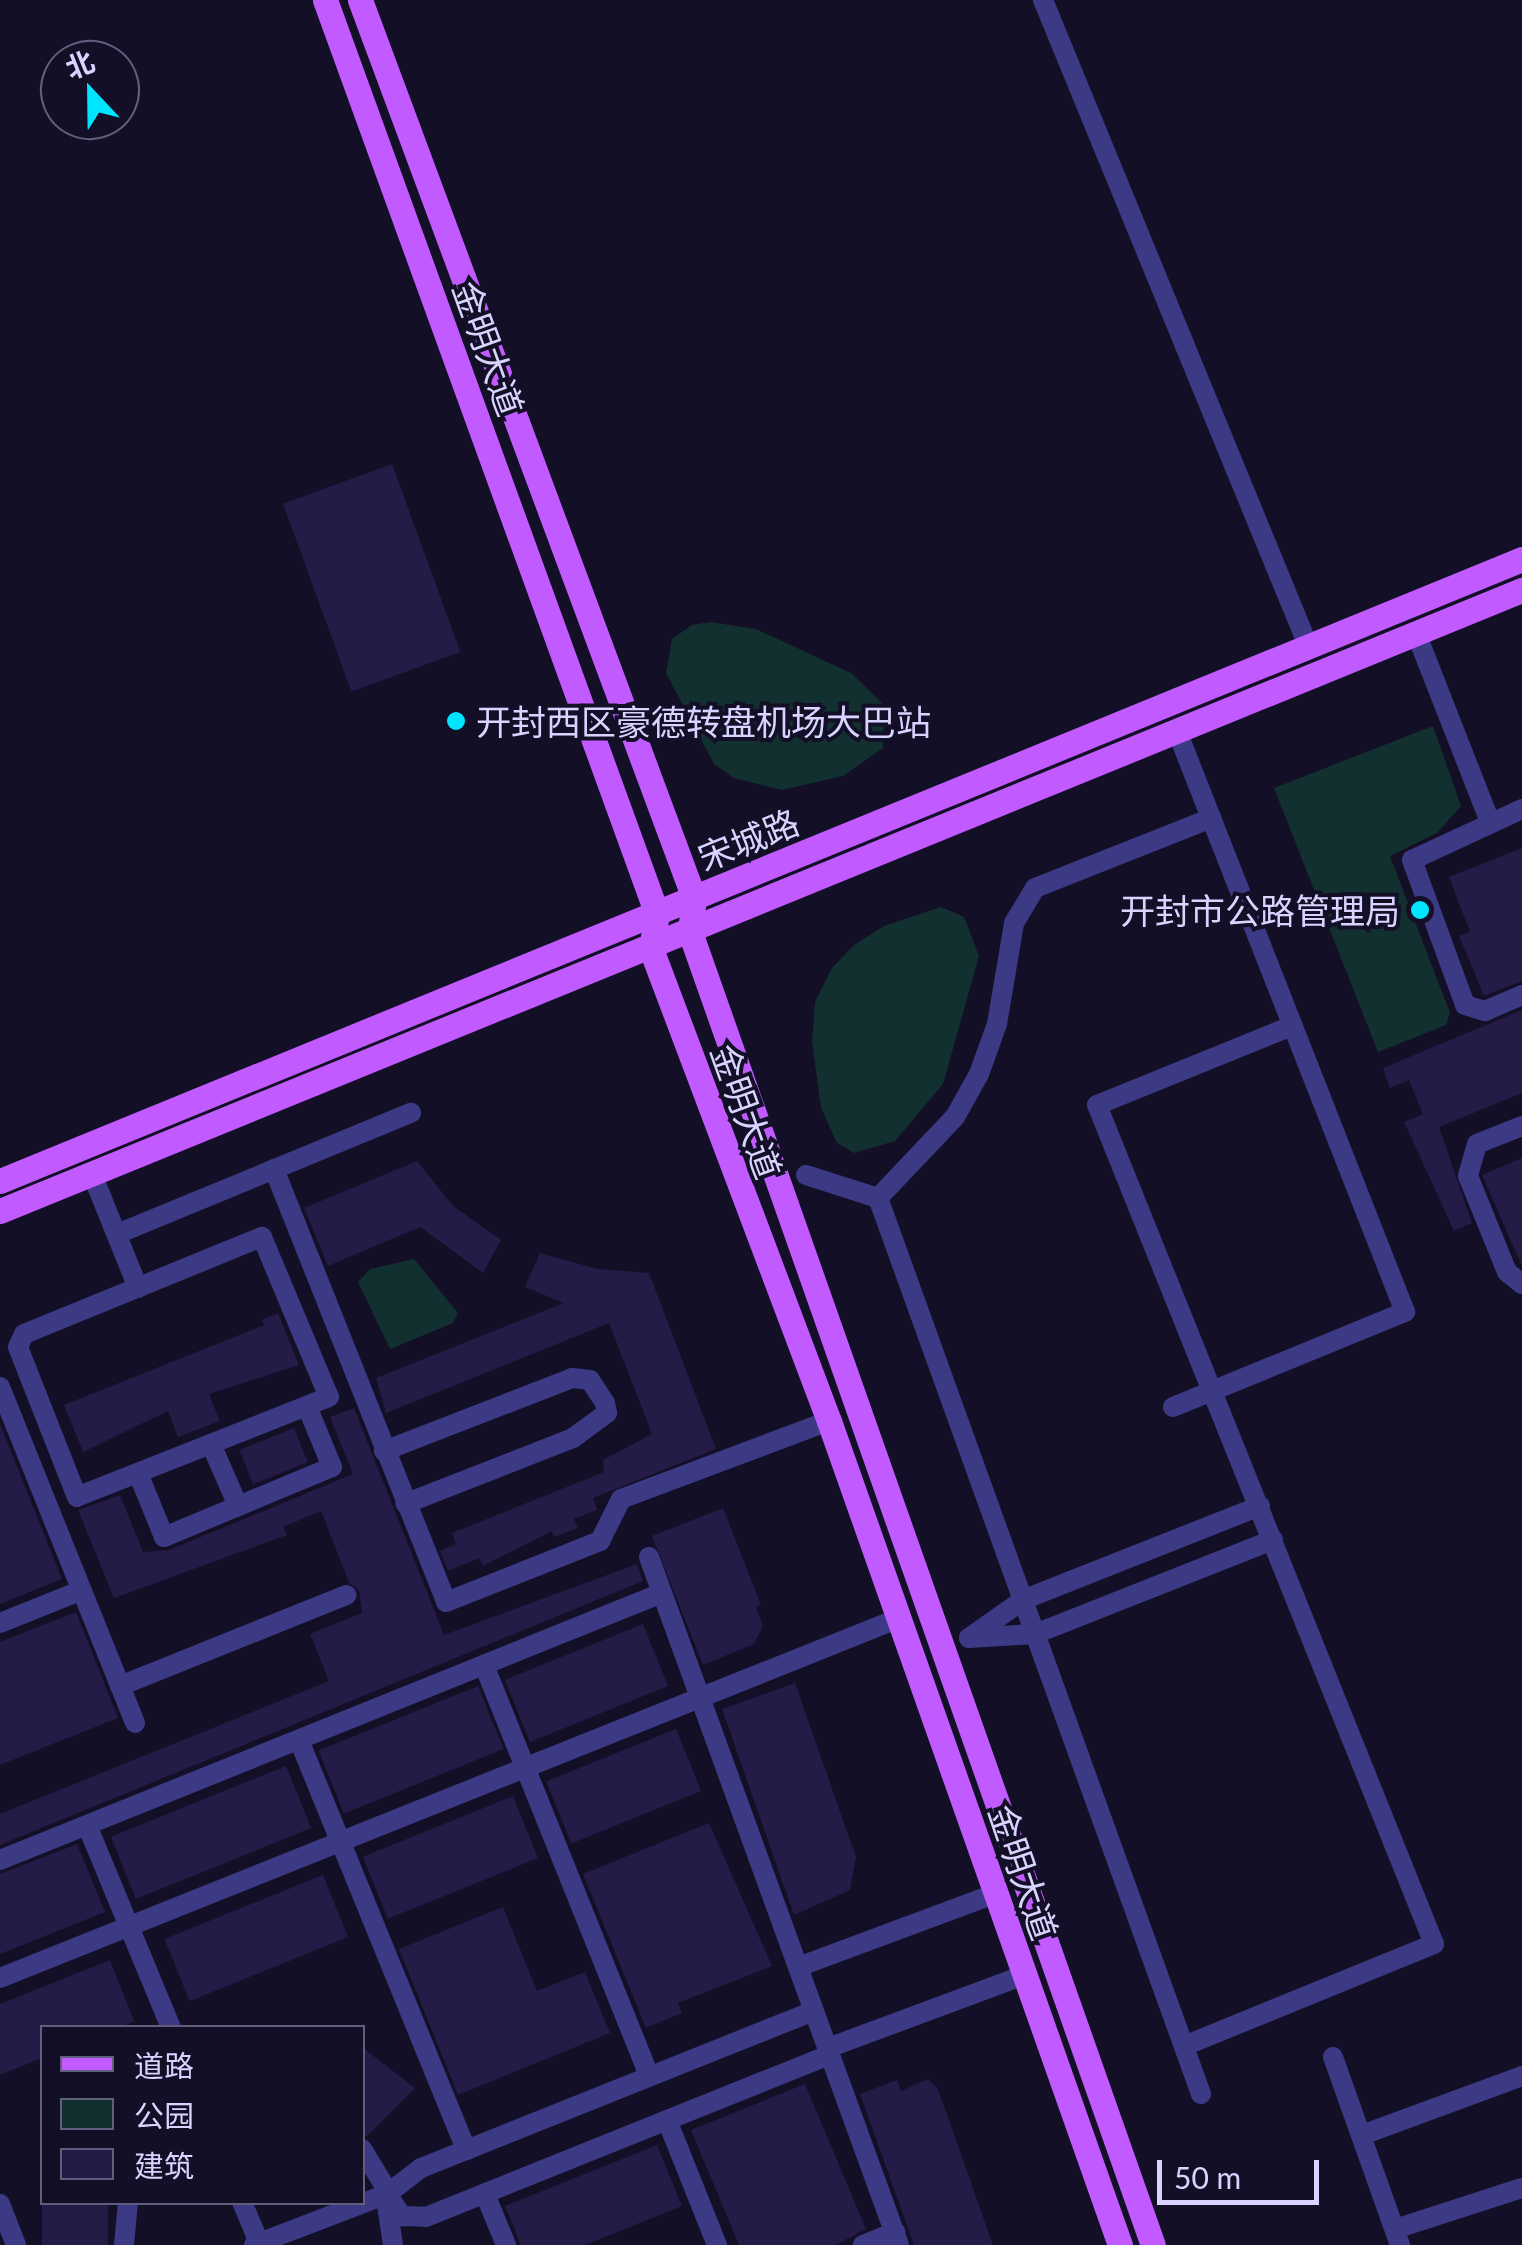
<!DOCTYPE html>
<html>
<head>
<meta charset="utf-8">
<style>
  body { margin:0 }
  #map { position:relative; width:1522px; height:2245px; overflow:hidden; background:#130f26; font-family:Lato,"Noto Sans SC",sans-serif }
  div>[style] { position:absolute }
  .green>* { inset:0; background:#12302f }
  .building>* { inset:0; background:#241b47; transform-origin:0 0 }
  .minor>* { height:20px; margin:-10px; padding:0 10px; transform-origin:10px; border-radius:10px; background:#3d3a85 }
  .major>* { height:25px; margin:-12.5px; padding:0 12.5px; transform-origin:12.5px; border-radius:12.5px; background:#c25bff }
  .dots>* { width:28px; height:28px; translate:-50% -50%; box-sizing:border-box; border:5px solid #130f26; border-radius:50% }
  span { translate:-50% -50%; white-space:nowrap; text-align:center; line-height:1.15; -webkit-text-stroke:8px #130f26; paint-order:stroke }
  .street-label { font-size:35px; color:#d9d4ff }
  .poi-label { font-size:35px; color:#d9d4ff }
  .left { translate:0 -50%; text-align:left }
  .right { translate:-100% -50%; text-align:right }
  .legend { position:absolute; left:40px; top:2025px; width:325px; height:180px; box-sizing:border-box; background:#130f26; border:2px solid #625e7d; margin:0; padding:12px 18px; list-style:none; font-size:30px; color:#d9d4ff }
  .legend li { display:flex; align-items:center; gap:20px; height:50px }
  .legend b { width:50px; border:2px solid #625e7d }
  .north { position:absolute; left:40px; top:40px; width:100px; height:100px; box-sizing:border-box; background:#130f26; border:2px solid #625e7d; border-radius:50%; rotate:338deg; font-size:28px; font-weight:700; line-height:40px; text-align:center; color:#d9d4ff }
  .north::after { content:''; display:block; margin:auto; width:35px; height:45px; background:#00e5ff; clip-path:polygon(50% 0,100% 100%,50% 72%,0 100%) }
  .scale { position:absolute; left:1157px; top:2160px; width:162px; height:45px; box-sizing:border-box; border:5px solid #d9d4ff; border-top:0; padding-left:12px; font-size:30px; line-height:35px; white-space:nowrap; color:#d9d4ff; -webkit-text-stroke:8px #130f26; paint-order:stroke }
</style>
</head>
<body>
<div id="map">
  <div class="green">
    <div style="clip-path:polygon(710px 622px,756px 629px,851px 673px,884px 705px,883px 748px,843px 776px,782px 790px,734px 778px,714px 764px,666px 673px,672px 639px,692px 625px)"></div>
    <div style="clip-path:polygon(1433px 726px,1461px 806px,1437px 833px,1390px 856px,1450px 1013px,1446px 1025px,1378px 1052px,1274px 788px)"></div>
    <div style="clip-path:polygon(941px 907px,964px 917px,979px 956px,943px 1084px,895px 1141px,854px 1153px,837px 1143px,821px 1108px,812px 1041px,815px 1002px,832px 968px,854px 945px,884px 926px)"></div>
    <div style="clip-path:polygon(414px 1259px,458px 1313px,453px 1323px,390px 1349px,358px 1282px,370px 1269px)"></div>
  </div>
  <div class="building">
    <div style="left:392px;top:464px;width:200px;height:116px;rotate:70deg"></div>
    <div style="clip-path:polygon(1522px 848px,1522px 981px,1484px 996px,1459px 936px,1470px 932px,1449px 877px)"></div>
    <div style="clip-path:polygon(1522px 1010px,1522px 1093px,1439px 1127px,1472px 1223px,1454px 1231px,1404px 1122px,1423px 1114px,1409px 1080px,1390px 1088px,1383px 1068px)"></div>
    <div style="clip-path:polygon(1522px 1158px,1522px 1266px,1482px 1175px)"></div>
    <div style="clip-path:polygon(417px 1161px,453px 1206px,501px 1240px,483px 1273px,420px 1227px,328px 1266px,304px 1208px)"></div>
    <div style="clip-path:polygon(540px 1253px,598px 1269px,649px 1273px,716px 1449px,593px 1498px,597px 1510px,574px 1519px,578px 1528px,554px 1537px,552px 1531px,483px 1566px,479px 1558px,448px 1571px,440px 1551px,456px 1544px,452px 1533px,604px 1472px,603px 1460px,652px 1434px,609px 1323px,386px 1413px,376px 1378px,564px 1303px,525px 1287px)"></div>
    <div style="clip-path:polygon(278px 1313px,299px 1365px,209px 1394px,220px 1421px,178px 1437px,168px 1411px,83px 1452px,64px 1405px,264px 1325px,262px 1320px)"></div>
    <div style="clip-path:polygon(354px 1408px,444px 1635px,637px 1564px,643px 1581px,0 1845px,0 1814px,329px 1681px,310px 1634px,362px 1613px,359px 1591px,349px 1582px,321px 1511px,283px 1527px,287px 1535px,114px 1598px,78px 1510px,120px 1495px,143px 1552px,169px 1550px,353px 1474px,330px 1417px)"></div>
    <div style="clip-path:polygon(0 1424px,62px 1579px,0 1604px)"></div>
    <div style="left:294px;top:1428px;width:37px;height:59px;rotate:68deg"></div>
    <div style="clip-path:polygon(723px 1508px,761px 1605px,756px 1607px,763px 1626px,754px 1644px,703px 1665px,652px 1536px)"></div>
    <div style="clip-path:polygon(76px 1612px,118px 1718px,0 1765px,0 1642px)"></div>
    <div style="left:643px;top:1624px;width:67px;height:149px;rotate:68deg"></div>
    <div style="clip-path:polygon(795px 1683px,856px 1857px,850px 1890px,794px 1915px,722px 1709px)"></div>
    <div style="left:478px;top:1686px;width:68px;height:172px;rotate:68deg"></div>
    <div style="left:676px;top:1729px;width:67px;height:140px;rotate:68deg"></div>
    <div style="left:286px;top:1766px;width:67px;height:189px;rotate:68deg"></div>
    <div style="left:513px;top:1796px;width:67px;height:162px;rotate:68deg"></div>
    <div style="clip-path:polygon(709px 1823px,772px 1966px,678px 2003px,682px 2013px,646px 2028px,583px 1874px)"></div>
    <div style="clip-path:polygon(77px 1844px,105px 1912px,0 1954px,0 1874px)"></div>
    <div style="left:323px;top:1875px;width:67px;height:171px;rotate:68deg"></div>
    <div style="clip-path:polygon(503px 1907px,537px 1991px,585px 1972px,610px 2033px,458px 2095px,399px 1949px)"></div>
    <div style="clip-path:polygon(110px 1960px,134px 2021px,119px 2028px,42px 2028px,42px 2058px,0 2075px,0 2004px)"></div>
    <div style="clip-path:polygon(362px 2047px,415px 2088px,367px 2136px,362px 2135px)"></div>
    <div style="clip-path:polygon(928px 2079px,938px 2089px,993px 2245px,914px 2245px,860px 2094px,897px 2080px,901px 2091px)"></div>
    <div style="clip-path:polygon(805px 2084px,866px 2229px,836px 2245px,739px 2245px,691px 2130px)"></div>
    <div style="clip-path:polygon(657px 2145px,682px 2206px,585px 2245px,521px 2245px,505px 2206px)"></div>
    <div style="left:42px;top:2202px;width:66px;height:43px"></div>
  </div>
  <div class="minor">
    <div style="left:1043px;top:0;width:700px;rotate:67.68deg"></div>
    <div style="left:1416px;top:633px;width:203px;rotate:68.6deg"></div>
    <div style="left:1522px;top:809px;width:121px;rotate:155.1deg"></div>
    <div style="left:1412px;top:860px;width:154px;rotate:69.9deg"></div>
    <div style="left:1465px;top:1005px;width:21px;rotate:17deg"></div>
    <div style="left:1485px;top:1011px;width:40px;rotate:-23.4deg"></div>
    <div style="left:1522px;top:1126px;width:48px;rotate:158.2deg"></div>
    <div style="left:1477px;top:1144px;width:33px;rotate:106deg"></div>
    <div style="left:1468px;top:1176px;width:104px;rotate:67.9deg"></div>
    <div style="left:1507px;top:1272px;width:19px;rotate:39deg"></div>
    <div style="left:274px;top:1169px;width:466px;rotate:68.3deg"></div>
    <div style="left:446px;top:1602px;width:166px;rotate:-21.6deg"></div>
    <div style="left:600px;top:1541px;width:47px;rotate:-63.4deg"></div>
    <div style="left:621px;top:1499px;width:222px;rotate:-20.6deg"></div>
    <div style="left:92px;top:1174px;width:123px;rotate:68deg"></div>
    <div style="left:806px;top:1175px;width:76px;rotate:17.7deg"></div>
    <div style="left:117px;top:1234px;width:318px;rotate:-22.4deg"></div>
    <div style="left:262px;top:1237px;width:173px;rotate:67.3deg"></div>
    <div style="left:329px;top:1397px;width:271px;rotate:158.4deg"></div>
    <div style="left:77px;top:1497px;width:161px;rotate:-111.5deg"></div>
    <div style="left:18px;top:1347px;width:14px;rotate:-65deg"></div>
    <div style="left:24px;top:1334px;width:257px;rotate:-22.2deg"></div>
    <div style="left:0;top:1387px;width:362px;rotate:68.1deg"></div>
    <div style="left:1173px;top:1407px;width:251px;rotate:-22.3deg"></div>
    <div style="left:1405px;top:1312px;width:624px;rotate:-111.43deg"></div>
    <div style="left:211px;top:1444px;width:68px;rotate:66.5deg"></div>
    <div style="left:384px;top:1451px;width:202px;rotate:-21.2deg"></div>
    <div style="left:572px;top:1378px;width:18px;rotate:6deg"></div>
    <div style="left:590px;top:1380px;width:27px;rotate:57deg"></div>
    <div style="left:605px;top:1403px;width:10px;rotate:79deg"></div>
    <div style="left:607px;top:1413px;width:42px;rotate:143.7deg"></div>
    <div style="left:573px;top:1438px;width:180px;rotate:158.6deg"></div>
    <div style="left:138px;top:1473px;width:69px;rotate:67.9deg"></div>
    <div style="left:164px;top:1537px;width:182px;rotate:-22.6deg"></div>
    <div style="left:332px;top:1467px;width:66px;rotate:-112.3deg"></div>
    <div style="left:1260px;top:1506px;width:255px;rotate:158.4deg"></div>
    <div style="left:1023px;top:1600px;width:66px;rotate:144.9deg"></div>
    <div style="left:969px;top:1638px;width:66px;rotate:-3.5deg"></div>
    <div style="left:1035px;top:1634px;width:256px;rotate:-21.6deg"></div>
    <div style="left:649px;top:1557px;width:732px;rotate:70.03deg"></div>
    <div style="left:0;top:1623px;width:88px;rotate:-21.9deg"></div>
    <div style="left:484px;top:1665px;width:443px;rotate:68.1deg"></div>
    <div style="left:120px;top:1686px;width:244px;rotate:-21.9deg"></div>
    <div style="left:299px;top:1740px;width:443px;rotate:67.8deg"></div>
    <div style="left:87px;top:1825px;width:220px;rotate:67.5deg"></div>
    <div style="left:0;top:1860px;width:714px;rotate:-21.97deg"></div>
    <div style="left:798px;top:1967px;width:209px;rotate:-20.4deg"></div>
    <div style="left:0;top:1978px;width:968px;rotate:-21.82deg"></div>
    <div style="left:1184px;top:2046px;width:270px;rotate:-22.2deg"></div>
    <div style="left:1434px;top:1944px;width:904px;rotate:-111.88deg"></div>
    <div style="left:1097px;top:1105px;width:207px;rotate:-22.1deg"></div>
    <div style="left:828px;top:2048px;width:209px;rotate:-20.4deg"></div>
    <div style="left:1333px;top:2057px;width:200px;rotate:70.4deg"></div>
    <div style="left:1201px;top:2094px;width:952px;rotate:-109.82deg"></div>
    <div style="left:878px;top:1198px;width:112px;rotate:-46.5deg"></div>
    <div style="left:955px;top:1117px;width:49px;rotate:-60.8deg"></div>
    <div style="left:979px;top:1074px;width:53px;rotate:-70.2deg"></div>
    <div style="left:997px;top:1024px;width:102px;rotate:-80.4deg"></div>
    <div style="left:1014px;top:923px;width:41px;rotate:-59deg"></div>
    <div style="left:1035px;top:888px;width:190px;rotate:-21.6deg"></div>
    <div style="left:667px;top:2120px;width:135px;rotate:68.2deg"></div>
    <div style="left:1362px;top:2135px;width:171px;rotate:-20.2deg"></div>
    <div style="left:362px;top:2149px;width:42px;rotate:58.6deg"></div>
    <div style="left:384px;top:2185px;width:61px;rotate:81.5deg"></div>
    <div style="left:387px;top:2194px;width:27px;rotate:56deg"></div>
    <div style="left:402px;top:2216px;width:24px;rotate:2deg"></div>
    <div style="left:426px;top:2217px;width:435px;rotate:-21.9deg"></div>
    <div style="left:485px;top:2194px;width:55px;rotate:67.6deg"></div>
    <div style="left:242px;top:2202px;width:47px;rotate:67.3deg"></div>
    <div style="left:0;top:2204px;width:44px;rotate:68.7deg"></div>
    <div style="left:1395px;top:2229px;width:133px;rotate:-17.9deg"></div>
    <div style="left:124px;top:2245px;width:43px;rotate:-84.7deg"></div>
    <div style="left:254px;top:2245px;width:142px;rotate:-21deg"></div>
    <div style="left:387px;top:2194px;width:43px;rotate:-37.4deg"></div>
    <div style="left:421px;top:2168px;width:423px;rotate:-21.8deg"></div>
    <div style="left:863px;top:2245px;width:35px;rotate:-22deg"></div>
  </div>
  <div class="major">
    <div style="left:325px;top:0;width:972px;rotate:70.04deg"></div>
    <div style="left:657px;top:914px;width:36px;rotate:100deg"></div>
    <div style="left:651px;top:949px;width:504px;rotate:69.34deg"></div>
    <div style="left:829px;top:1421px;width:874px;rotate:70.55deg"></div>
    <div style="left:360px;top:0;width:958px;rotate:69.6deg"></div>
    <div style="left:694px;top:898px;width:34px;rotate:97deg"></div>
    <div style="left:690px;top:932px;width:1392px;rotate:70.58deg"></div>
    <div style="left:0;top:1181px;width:1644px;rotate:-22.23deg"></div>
    <div style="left:0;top:1211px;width:1644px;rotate:-22.2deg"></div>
  </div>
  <div class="dots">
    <div style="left:456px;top:721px;background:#00e5ff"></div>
    <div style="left:1420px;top:910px;background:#00e5ff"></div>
  </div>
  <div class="street-label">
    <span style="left:489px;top:348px;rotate:70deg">金明大道</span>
    <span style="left:748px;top:839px;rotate:-22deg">宋城路</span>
    <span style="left:747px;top:1111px;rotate:70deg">金明大道</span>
    <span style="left:1024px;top:1872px;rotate:71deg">金明大道</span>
  </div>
  <div class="poi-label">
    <span class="left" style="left:476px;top:721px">开封西区豪德转盘机场大巴站</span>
    <span class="right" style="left:1400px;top:910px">开封市公路管理局</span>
  </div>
  <ul class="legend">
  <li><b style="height:12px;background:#c25bff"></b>道路</li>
  <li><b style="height:28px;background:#12302f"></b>公园</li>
  <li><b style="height:28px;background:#241b47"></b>建筑</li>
  </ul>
  <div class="north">北</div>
  <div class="scale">50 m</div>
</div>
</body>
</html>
